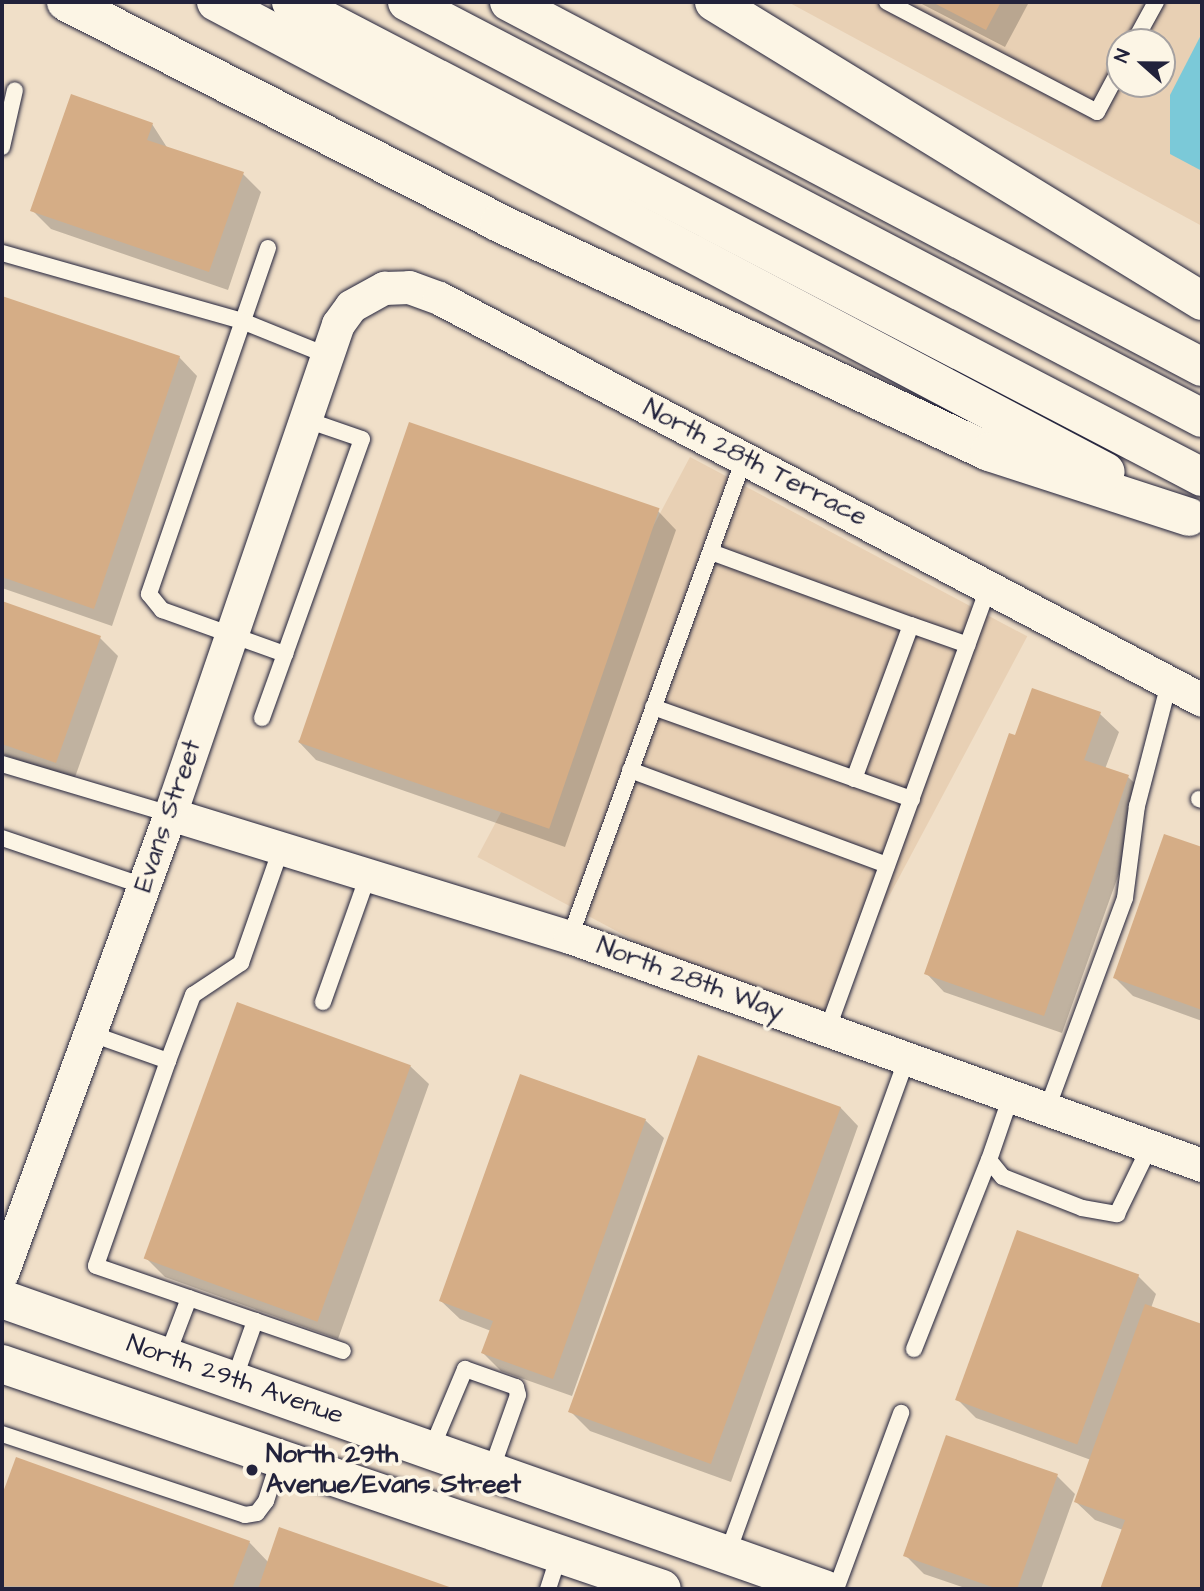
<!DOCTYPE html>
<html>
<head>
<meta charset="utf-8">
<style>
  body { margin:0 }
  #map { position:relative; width:1204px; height:1591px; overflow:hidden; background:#f0dfc8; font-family:"Architects Daughter",sans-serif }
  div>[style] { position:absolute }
  .built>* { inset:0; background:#e8d0b4; transform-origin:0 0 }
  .water>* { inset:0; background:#7bc9d8 }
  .shadow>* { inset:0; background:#0003 }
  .building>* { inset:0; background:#d5ad86; transform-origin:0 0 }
  .roads { filter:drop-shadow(0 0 2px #22223b) drop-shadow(0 0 2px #22223b) }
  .service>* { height:16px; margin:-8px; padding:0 8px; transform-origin:8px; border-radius:8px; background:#fcf5e5 }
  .minor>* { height:33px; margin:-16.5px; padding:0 16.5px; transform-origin:16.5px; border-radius:16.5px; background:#fcf5e5 }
  .tertiary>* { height:38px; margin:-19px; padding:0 19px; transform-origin:19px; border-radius:19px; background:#fcf5e5 }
  .motorway>* { height:38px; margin:-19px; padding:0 19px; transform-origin:19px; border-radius:19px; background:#fcf5e5 }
  .dots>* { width:19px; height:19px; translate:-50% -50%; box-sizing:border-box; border:4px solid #fcf5e5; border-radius:50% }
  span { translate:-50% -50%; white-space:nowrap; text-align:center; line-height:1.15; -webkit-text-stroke:7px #fcf5e5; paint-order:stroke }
  .street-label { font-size:26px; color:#22223b }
  .poi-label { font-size:26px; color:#22223b; font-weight:700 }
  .left { translate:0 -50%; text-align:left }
  .frame { position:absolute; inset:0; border:4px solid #22223b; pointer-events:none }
  .north { position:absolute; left:1106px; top:28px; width:70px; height:70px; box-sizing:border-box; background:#fcf5e5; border:2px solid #a5a1a1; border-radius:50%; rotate:291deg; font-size:19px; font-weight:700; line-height:28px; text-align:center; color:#22223b }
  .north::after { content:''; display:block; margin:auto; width:24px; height:32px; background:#22223b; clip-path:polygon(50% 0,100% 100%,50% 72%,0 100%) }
</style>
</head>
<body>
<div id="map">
  <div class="built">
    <div style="clip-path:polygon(evenodd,788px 2px,1202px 2px,1202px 226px,788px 2px,1120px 42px,1162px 42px,1162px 84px,1120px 84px,1120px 42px)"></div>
    <div style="left:690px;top:457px;width:382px;height:453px;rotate:28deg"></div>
  </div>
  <div class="water">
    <div style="clip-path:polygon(1202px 33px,1202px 171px,1170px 154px,1170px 95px)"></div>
  </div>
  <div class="shadow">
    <div style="clip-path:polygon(918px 2px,1029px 2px,1005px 47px)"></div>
    <div style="clip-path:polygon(152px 124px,168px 149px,243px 174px,261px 192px,228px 290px,51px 229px,32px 210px)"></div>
    <div style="clip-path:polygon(2px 298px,179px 357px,197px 376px,112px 626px,2px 588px)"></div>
    <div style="clip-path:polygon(658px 511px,676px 530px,565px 847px,316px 760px,298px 741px)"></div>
    <div style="clip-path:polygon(2px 603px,100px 638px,118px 656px,74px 780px,2px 754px)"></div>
    <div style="clip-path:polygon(1100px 714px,1119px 732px,1105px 769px,1128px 777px,1147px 795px,1062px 1033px,944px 992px,926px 973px)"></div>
    <div style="clip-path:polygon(1165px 836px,1202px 849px,1202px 1021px,1133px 996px,1115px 978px)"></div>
    <div style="clip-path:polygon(238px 1004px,410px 1066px,429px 1084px,338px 1339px,165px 1277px,147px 1259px)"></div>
    <div style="clip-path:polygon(840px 1107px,858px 1126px,731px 1482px,590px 1431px,572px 1413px)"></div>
    <div style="clip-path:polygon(645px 1120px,664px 1138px,572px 1396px,501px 1371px,483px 1353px,491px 1331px,460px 1319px,441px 1301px)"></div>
    <div style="clip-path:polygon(1138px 1276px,1156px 1294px,1151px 1308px,1202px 1326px,1202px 1589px,1102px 1589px,1123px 1530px,1095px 1520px,1076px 1502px,1091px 1460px,976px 1418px,957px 1399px)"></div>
    <div style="clip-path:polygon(17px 1459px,249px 1542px,269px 1563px,280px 1529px,451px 1589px,2px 1589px,2px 1501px)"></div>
    <div style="clip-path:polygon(1057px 1476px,1075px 1494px,1041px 1589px,968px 1589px,924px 1574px,905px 1555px)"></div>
  </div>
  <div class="building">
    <div style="clip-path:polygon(932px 2px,1001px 2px,986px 30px)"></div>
    <div style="clip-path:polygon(71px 94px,153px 123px,147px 140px,244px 172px,209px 272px,30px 211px)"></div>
    <div style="clip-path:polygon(2px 296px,180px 356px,94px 609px,2px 577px)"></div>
    <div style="left:409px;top:422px;width:265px;height:339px;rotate:19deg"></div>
    <div style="clip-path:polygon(2px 601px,101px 636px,56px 763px,2px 744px)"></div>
    <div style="clip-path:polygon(1032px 688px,1101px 712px,1084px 760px,1129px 775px,1044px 1016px,924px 974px,1009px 733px,1015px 735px)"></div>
    <div style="clip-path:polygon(1164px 834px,1202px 847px,1202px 1010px,1113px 978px)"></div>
    <div style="left:237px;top:1002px;width:185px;height:273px;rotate:20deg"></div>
    <div style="left:698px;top:1055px;width:152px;height:380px;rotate:20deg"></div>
    <div style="clip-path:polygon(520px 1074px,646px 1119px,553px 1379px,481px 1353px,493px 1321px,439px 1301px)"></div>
    <div style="left:1017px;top:1230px;width:130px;height:181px;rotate:20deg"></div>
    <div style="clip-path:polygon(1145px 1304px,1202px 1324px,1202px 1589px,1100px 1589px,1125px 1520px,1074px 1502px)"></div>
    <div style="clip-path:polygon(946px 1435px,1058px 1474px,1017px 1589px,998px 1589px,903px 1556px)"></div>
    <div style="clip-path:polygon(16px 1457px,250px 1541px,232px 1589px,2px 1586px,2px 1495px)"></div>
    <div style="clip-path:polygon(279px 1527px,455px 1589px,258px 1589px)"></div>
  </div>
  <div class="roads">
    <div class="service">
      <div style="left:887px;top:2px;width:237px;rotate:27.6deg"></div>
      <div style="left:1097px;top:112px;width:49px;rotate:-61.9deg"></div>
      <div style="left:1134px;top:42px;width:46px;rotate:-61.2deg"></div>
      <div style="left:2px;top:147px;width:58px;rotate:-77.2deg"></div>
      <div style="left:268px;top:248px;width:366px;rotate:109deg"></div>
      <div style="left:149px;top:594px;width:21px;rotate:51deg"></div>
      <div style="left:162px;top:610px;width:131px;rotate:19.7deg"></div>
      <div style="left:285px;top:654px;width:228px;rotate:-70.3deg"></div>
      <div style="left:362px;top:439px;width:61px;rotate:-161deg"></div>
      <div style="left:2px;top:253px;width:249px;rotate:15.8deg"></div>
      <div style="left:242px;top:321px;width:91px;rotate:22deg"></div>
      <div style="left:711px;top:552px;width:213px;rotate:20.1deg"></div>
      <div style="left:653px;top:707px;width:275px;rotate:19.6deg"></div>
      <div style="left:262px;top:718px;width:68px;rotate:-70.2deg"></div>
      <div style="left:2px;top:764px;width:175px;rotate:16.6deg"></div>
      <div style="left:630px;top:770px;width:274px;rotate:20.3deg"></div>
      <div style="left:854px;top:779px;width:164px;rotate:-69.7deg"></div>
      <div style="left:911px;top:625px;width:60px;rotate:19.3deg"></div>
      <div style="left:1199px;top:799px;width:3px;rotate:18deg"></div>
      <div style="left:2px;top:838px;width:150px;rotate:18.7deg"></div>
      <div style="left:570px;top:937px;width:509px;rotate:-70deg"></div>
      <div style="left:323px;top:1002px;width:137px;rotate:-70.4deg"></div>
      <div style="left:828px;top:1028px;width:473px;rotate:-70deg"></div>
      <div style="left:89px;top:1033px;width:84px;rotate:19.5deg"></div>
      <div style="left:168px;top:1061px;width:217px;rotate:109.4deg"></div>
      <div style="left:96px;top:1266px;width:261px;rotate:19deg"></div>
      <div style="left:168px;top:1061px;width:71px;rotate:-69.3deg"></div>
      <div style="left:193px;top:995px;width:58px;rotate:-33.7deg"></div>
      <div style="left:241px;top:963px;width:124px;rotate:-70.7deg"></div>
      <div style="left:1011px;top:1096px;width:68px;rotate:109deg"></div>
      <div style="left:989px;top:1160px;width:22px;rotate:51deg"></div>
      <div style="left:1003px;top:1177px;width:85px;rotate:21.4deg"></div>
      <div style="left:1082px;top:1208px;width:36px;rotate:10deg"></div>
      <div style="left:1117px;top:1214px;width:76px;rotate:-64.1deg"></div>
      <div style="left:1047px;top:1109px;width:225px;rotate:-69.7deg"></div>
      <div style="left:1125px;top:898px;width:93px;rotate:-82.6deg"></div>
      <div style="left:1137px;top:806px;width:127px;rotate:-75.4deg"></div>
      <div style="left:914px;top:1349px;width:203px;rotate:-68.4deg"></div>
      <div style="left:167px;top:1356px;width:62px;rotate:-69.2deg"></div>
      <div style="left:234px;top:1380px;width:63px;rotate:-70.4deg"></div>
      <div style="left:2px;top:1434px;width:256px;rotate:18.4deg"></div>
      <div style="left:245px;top:1515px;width:12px;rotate:-9deg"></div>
      <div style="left:257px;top:1513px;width:15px;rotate:-53deg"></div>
      <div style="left:266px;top:1501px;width:46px;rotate:-72.3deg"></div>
      <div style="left:431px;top:1450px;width:88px;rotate:-67.2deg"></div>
      <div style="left:465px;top:1369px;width:54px;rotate:19.4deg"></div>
      <div style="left:516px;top:1387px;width:8px;rotate:76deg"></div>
      <div style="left:518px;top:1395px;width:81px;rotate:109.6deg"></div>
      <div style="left:727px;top:1555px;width:529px;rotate:-70.09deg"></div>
      <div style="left:548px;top:1589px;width:38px;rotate:-72deg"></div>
      <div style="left:836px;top:1589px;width:188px;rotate:-69.7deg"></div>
    </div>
    <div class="minor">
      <div style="left:170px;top:814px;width:418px;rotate:17.1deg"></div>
      <div style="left:570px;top:937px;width:672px;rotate:19.84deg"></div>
      <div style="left:2px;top:1273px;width:489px;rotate:-69.9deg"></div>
      <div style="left:170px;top:814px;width:518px;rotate:-71.08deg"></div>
      <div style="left:338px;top:324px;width:22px;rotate:-54deg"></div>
      <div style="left:351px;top:306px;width:38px;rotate:-29deg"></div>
      <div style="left:384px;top:288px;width:25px;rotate:-2deg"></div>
      <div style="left:409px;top:287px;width:32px;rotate:20deg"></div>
      <div style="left:439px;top:298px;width:862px;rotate:27.78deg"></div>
    </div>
    <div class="tertiary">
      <div style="left:2px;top:1299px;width:872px;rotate:19.43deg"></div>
      <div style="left:2px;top:1364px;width:697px;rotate:18.82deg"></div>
    </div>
    <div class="motorway">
      <div style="left:66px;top:2px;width:486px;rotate:27deg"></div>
      <div style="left:499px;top:223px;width:541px;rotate:25.05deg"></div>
      <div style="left:989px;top:452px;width:210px;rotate:18deg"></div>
      <div style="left:216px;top:2px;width:1006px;rotate:27.84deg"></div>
      <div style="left:291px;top:2px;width:1027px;rotate:27.54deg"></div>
      <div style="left:407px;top:2px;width:897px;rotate:27.62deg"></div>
      <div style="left:509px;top:2px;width:783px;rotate:27.78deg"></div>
      <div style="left:714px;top:2px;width:572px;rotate:31.5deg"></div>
    </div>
  </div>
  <div class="dots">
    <div style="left:252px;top:1470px;background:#22223b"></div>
  </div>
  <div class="street-label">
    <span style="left:755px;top:463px;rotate:27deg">North 28th Terrace</span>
    <span style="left:168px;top:816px;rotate:-71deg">Evans Street</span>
    <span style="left:690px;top:979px;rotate:20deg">North 28th Way</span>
    <span style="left:235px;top:1380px;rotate:19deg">North 29th Avenue</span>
  </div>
  <div class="poi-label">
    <span class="left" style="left:266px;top:1470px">North 29th<br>Avenue/Evans Street</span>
  </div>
  <div class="frame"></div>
  <div class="north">N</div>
</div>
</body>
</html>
